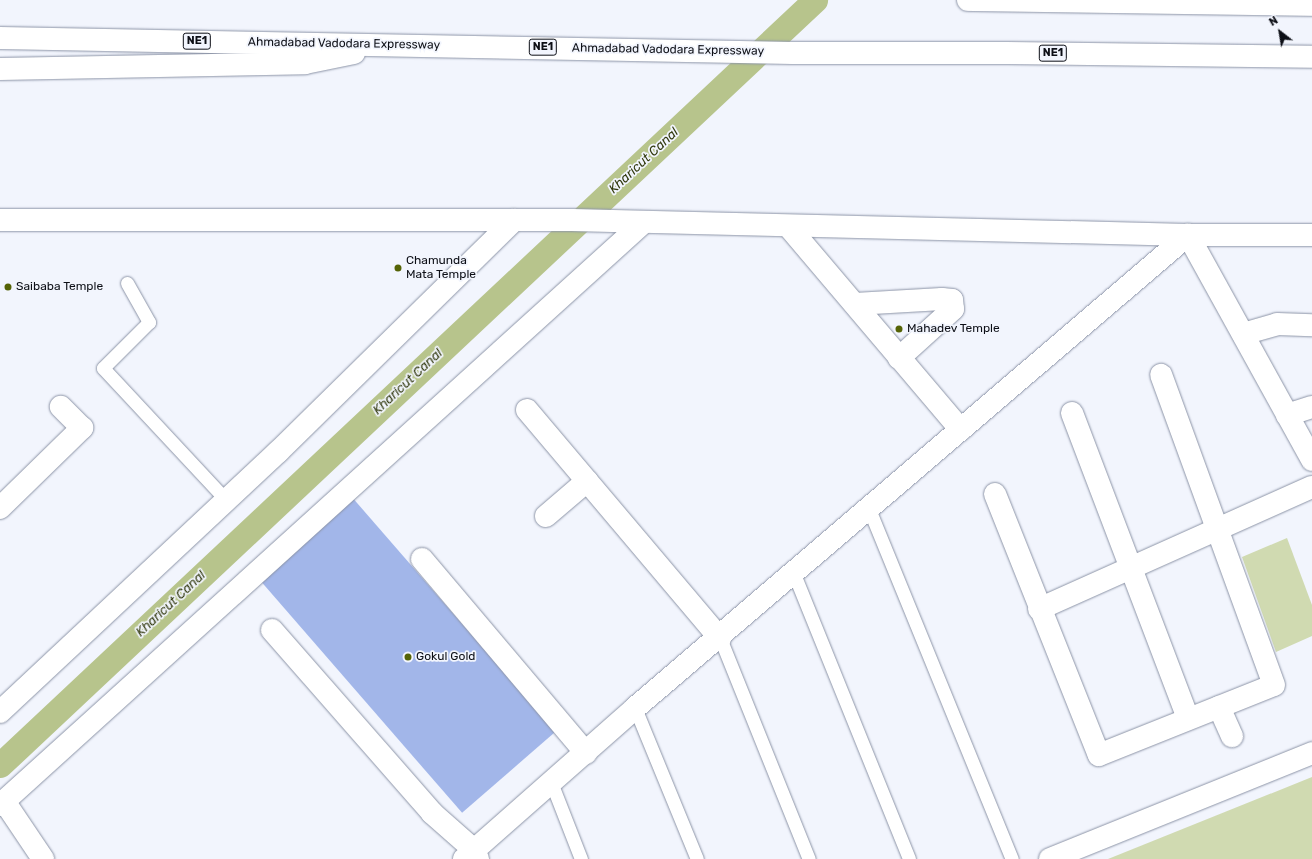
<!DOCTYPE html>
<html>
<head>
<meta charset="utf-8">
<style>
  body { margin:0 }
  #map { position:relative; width:1312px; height:859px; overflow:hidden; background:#f2f5fd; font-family:Rubik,sans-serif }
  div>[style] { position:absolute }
  .green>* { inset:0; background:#d0dab1 }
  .canal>* { height:25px; margin:-12.5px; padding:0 12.5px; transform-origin:12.5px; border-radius:12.5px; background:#b7c48c }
  .building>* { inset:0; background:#a2b6e9; transform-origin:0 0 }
  .roads { filter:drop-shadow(0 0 1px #8c94a7) drop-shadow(0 0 1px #8c94a7) }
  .service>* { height:13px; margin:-6.5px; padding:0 6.5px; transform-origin:6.5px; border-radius:6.5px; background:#fff }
  .minor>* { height:22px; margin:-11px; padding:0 11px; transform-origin:11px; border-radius:11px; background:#fff }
  .tertiary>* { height:22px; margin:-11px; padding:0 11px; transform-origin:11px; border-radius:11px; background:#fff }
  .motorway>* { height:22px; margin:-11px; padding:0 11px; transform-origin:11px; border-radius:11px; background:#fff }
  .dots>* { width:11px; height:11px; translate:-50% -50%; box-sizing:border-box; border:2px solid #f2f5fd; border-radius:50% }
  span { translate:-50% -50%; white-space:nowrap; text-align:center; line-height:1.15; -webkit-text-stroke:3.5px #f2f5fd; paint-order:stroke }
  .shield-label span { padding:1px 3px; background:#f2f5fd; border:1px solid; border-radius:3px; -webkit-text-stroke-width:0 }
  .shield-label { font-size:11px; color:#0d0f16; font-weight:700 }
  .street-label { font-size:12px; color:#0d0f16 }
  .poi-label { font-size:12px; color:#0d0f16 }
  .left { translate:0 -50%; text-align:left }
  .water-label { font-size:13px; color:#323a0f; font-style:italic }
  .north { position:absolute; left:1260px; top:12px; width:40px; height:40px; -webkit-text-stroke:3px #f2f5fd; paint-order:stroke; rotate:329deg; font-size:11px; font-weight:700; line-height:16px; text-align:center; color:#0d0f16 }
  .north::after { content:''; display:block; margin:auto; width:14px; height:18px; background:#0d0f16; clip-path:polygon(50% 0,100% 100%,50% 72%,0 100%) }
</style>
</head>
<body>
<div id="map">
  <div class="green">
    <div style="clip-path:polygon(1287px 538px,1312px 605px,1312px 636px,1276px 652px,1242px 557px)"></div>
    <div style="clip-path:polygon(1312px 777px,1312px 859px,1108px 859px)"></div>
  </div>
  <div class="canal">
    <div style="left:0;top:765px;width:1118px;rotate:-43.19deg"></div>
  </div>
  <div class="building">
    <div style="left:351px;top:496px;width:312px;height:124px;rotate:49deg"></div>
  </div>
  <div class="roads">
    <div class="service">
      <div style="left:127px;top:283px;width:45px;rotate:60.6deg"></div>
      <div style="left:149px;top:322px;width:65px;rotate:135deg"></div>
      <div style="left:103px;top:368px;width:180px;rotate:47deg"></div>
      <div style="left:869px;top:509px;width:378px;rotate:67.8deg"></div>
      <div style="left:794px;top:574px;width:307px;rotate:68deg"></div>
      <div style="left:720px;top:638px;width:238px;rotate:68.1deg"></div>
      <div style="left:635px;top:708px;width:163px;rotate:67.7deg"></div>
      <div style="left:551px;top:782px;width:83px;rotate:68.7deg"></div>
    </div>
    <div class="minor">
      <div style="left:788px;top:226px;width:267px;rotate:49.7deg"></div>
      <div style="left:855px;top:304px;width:87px;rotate:-3.3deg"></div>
      <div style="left:942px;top:299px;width:10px;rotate:6deg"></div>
      <div style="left:952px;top:300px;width:9px;rotate:84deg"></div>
      <div style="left:953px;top:309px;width:73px;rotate:137.8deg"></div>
      <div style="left:1243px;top:334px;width:35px;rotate:-16deg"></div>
      <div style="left:1277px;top:324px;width:35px;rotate:2deg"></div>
      <div style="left:527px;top:410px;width:299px;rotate:49.8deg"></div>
      <div style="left:1072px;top:413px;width:327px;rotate:69.2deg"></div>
      <div style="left:1287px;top:415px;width:26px;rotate:-18deg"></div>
      <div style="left:995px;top:494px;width:281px;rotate:68.3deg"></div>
      <div style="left:1099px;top:755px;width:188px;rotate:-21.8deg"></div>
      <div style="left:1274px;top:685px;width:330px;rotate:-110deg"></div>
      <div style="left:0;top:508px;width:115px;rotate:-44.3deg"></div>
      <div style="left:82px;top:428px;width:30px;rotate:-135deg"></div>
      <div style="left:546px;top:516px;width:54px;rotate:-40.5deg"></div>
      <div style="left:422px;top:559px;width:254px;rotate:49.8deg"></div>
      <div style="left:1039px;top:609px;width:299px;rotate:-24.1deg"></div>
      <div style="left:272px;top:630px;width:243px;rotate:48.8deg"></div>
      <div style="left:432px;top:813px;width:56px;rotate:41.4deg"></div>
      <div style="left:474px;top:850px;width:10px;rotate:66deg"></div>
      <div style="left:1219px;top:707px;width:32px;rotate:66deg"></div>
      <div style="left:0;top:712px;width:381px;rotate:-43.1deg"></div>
      <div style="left:278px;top:452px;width:331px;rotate:-44.5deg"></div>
      <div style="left:4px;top:801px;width:70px;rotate:56.1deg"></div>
      <div style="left:0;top:805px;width:867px;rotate:-42.15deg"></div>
      <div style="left:464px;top:859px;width:228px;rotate:-41.4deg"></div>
      <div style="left:635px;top:708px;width:728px;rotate:-40.54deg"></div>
      <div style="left:1188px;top:235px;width:257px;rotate:61.1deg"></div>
      <div style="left:1050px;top:859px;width:283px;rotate:-22deg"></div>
    </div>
    <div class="tertiary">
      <div style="left:0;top:220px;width:572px"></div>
      <div style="left:572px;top:220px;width:616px;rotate:1.39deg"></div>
      <div style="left:1188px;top:235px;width:124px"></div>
    </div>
    <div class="motorway">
      <div style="left:968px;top:0;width:344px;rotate:0.8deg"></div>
      <div style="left:0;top:38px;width:793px;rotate:1.08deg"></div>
      <div style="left:793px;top:53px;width:210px"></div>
      <div style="left:1003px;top:53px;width:309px;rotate:0.7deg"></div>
      <div style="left:0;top:69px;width:305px;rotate:-1.1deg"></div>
      <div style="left:305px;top:63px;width:50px;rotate:-11.5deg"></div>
    </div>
  </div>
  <div class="dots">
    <div style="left:398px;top:268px;background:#556306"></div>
    <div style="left:8px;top:287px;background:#556306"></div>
    <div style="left:899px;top:329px;background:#556306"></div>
    <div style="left:408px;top:657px;background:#556306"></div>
  </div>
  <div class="shield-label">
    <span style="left:197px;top:41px">NE1</span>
    <span style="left:543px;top:47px">NE1</span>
    <span style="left:1053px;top:53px">NE1</span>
  </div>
  <div class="street-label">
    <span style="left:344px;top:44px;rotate:1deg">Ahmadabad Vadodara Expressway</span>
    <span style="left:668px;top:50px;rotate:1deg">Ahmadabad Vadodara Expressway</span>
  </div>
  <div class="poi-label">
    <span class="left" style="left:406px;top:268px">Chamunda<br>Mata Temple</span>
    <span class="left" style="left:16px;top:287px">Saibaba Temple</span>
    <span class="left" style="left:907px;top:329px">Mahadev Temple</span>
    <span class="left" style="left:416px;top:657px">Gokul Gold</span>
  </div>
  <div class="water-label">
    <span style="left:644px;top:161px;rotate:-43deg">Kharicut Canal</span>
    <span style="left:408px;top:382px;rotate:-43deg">Kharicut Canal</span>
    <span style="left:171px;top:604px;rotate:-43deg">Kharicut Canal</span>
  </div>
  <div class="north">N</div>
</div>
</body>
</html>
